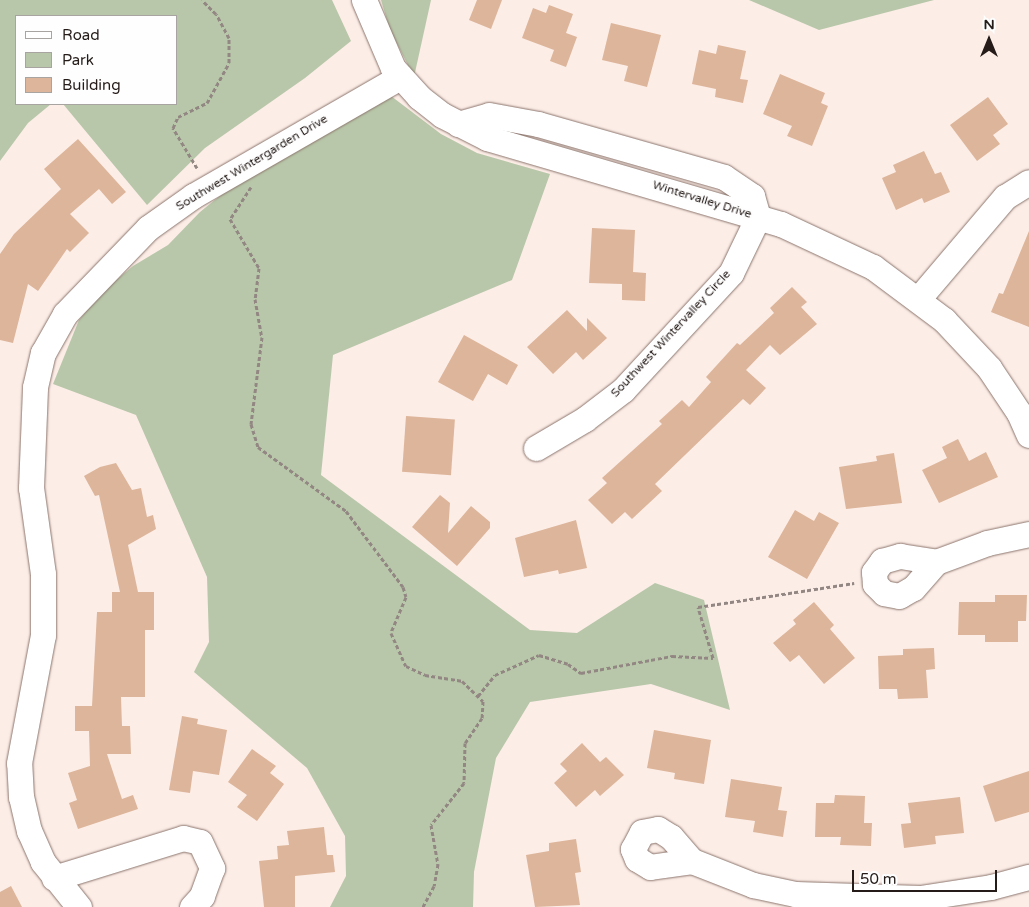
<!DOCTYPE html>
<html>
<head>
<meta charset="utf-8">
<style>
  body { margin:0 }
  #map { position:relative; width:1029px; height:907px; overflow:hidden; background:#fcede7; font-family:"Varela Round",sans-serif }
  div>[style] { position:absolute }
  .green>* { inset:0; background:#b8c7a9 }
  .building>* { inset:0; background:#ddb59a; transform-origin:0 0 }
  .path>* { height:3px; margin-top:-1.5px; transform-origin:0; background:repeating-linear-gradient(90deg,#938783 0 4px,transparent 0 6.5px) }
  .roads { filter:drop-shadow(0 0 1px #8b756d) drop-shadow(0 0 1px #8b756d) }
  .minor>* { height:25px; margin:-12.5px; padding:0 12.5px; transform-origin:12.5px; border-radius:12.5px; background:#fff }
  span { translate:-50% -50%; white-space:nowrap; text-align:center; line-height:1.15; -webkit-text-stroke:5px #fefefe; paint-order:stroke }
  .street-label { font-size:12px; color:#251c19 }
  .legend { position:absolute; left:15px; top:15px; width:162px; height:90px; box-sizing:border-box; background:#fefefe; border:1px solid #a7a4a2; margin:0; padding:6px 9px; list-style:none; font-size:15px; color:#251c19 }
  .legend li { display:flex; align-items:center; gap:10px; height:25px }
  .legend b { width:25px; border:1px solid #a7a4a2 }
  .north { position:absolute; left:964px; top:15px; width:50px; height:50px; -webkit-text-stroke:4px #fefefe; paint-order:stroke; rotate:0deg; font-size:14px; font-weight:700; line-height:20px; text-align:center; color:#251c19 }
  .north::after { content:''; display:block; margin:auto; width:18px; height:22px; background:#251c19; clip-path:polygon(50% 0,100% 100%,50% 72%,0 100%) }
  .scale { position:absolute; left:852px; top:870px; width:145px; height:22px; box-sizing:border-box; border:2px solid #251c19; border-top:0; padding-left:6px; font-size:15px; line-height:18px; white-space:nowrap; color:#251c19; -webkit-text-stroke:4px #fefefe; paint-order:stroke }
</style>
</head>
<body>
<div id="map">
  <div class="green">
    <div style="clip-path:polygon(0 0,332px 0,351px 41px,305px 78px,205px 148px,147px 205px,63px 104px,176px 104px,176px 16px,16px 16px,16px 104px,51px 104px,28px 123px,0 161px)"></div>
    <div style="clip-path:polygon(381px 0,431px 0,414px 77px,390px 30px)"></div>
    <div style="clip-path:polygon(749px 0,934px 0,819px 30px)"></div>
    <div style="clip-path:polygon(391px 96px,441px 134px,477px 153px,550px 174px,512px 280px,333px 355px,321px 475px,530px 630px,577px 633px,655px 583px,704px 600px,730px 710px,651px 684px,530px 702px,496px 758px,474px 872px,473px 907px,330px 907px,346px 876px,345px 836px,307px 768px,194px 672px,209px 642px,207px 577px,136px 415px,53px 384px,79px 320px,101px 293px,133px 266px,168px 245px,200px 212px,221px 195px,379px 98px)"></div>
  </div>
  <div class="building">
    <div style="clip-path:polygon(477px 0,502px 0,491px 29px,469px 20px)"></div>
    <div style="clip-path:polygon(549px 5px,573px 14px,566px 33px,577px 37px,566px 67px,550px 61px,554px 50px,522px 38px,533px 8px,546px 13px)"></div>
    <div style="clip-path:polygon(611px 23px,661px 35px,647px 87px,624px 81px,628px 66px,602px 60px)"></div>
    <div style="clip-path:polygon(718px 45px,746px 51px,740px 79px,748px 80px,743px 103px,715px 97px,716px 89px,692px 84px,699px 50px,716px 54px)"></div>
    <div style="clip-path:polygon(780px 74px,825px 93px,821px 103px,828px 106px,812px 146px,787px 136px,792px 126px,763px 114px)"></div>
    <div style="clip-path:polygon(988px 97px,1008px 124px,993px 135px,1000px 144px,977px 161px,950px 125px)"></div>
    <div style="clip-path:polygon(78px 139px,126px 192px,112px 204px,99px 189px,70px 214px,89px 233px,70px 252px,67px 249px,38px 291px,28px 284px,13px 343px,0 340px,0 254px,14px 234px,61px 189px,44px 169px)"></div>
    <div style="clip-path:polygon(924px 151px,935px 174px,941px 172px,950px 192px,924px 203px,922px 198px,896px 210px,882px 178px,896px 172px,893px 165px)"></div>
    <div style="clip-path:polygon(592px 228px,635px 230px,633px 272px,646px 273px,645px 301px,622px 300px,622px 284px,589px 283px)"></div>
    <div style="clip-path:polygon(1029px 231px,1029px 327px,991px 312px,999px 293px,1003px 294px)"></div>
    <div style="clip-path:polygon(792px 287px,807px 302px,801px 307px,817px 324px,780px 355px,770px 345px,746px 370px,766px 388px,750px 405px,743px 399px,655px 484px,662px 491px,632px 519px,625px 512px,612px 524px,588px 500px,607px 483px,602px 478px,662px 424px,659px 421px,682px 400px,689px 407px,711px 382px,706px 377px,737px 343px,740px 345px,774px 313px,770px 308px)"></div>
    <div style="clip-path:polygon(567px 310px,587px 331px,587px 318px,607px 338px,583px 360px,576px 352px,553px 374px,527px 347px)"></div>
    <div style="clip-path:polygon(464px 335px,518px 365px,507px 385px,488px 374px,473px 401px,438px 382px)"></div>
    <div style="left:406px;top:416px;width:49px;height:56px;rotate:4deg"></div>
    <div style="clip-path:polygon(958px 439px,969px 461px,986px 452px,998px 477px,939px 503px,922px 470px,947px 458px,942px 447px)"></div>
    <div style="clip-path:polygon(894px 453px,902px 503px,846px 509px,839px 467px,877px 461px,876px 456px)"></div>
    <div style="clip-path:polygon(116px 463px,132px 490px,141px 488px,147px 517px,153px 515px,156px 529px,128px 545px,138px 592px,154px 592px,154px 630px,145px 630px,145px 697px,121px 697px,122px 726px,130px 726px,131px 754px,107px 754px,122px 799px,133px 795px,138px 809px,78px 829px,69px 803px,77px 800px,68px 773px,90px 766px,89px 731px,75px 731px,75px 706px,92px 706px,97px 612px,112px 612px,112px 592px,120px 592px,99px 495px,95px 496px,84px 476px,100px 467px)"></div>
    <div style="clip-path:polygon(440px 495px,450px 503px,448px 533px,471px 506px,490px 522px,490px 528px,457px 566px,412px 527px)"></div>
    <div style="clip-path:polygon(795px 510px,814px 521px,819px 512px,839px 523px,807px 579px,768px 557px)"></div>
    <div style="clip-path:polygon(576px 520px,587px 568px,559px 574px,558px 570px,524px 577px,515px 538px)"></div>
    <div style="clip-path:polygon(995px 595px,1027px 595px,1026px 621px,1018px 621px,1018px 642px,985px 642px,985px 635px,958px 635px,959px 602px,995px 602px)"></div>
    <div style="clip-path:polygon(814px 602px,834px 625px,830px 629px,855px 658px,824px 684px,799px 655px,790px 662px,773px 643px,796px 624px,793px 620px)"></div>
    <div style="clip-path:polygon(934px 648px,935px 669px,926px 670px,928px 698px,898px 699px,897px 689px,879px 689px,878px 656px,903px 655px,903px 649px)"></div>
    <div style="clip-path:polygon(182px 716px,198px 719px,197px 724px,227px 730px,219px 775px,193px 771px,190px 793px,169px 790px)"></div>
    <div style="clip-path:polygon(654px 730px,711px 740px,704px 784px,674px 779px,675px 773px,647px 768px)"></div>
    <div style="clip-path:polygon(582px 743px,600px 762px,606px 757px,624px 775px,600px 796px,595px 790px,576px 807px,554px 783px,567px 771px,560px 764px)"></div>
    <div style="clip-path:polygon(252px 749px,276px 766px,270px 773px,284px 784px,257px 821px,237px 807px,247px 795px,228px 782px)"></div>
    <div style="clip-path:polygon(1029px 771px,1029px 812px,995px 822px,983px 786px)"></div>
    <div style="clip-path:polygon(731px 779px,782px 787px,778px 810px,787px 811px,783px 837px,753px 832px,755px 821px,725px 817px)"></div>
    <div style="clip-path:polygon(835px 795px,865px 796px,864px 823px,872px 823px,871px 846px,840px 845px,841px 837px,815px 837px,816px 803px,834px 803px)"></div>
    <div style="clip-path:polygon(960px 797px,964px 833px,935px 836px,936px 844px,904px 848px,901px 824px,911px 823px,908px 803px)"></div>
    <div style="clip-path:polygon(324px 827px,327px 855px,333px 855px,335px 872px,295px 876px,295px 907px,264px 907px,259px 861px,278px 859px,277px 846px,289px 845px,287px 831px)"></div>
    <div style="clip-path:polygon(576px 839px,581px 872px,575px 873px,580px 905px,535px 907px,526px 855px,549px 851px,549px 843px)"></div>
    <div style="clip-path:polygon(11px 886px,22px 907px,0 907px,0 892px)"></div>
  </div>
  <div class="path">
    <div style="left:197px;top:168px;width:47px;rotate:-121deg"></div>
    <div style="left:173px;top:128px;width:12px;rotate:-66deg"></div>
    <div style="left:178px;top:117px;width:32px;rotate:-26deg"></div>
    <div style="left:207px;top:103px;width:46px;rotate:-61.2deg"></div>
    <div style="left:229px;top:63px;width:25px;rotate:-90deg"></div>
    <div style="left:229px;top:38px;width:27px;rotate:-118deg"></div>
    <div style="left:216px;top:14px;width:20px;rotate:-135deg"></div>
    <div style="left:251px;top:187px;width:38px;rotate:123deg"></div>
    <div style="left:230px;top:219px;width:57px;rotate:59.4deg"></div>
    <div style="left:259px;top:268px;width:31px;rotate:97deg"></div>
    <div style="left:255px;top:299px;width:39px;rotate:80deg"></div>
    <div style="left:262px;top:337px;width:88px;rotate:97.2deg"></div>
    <div style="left:251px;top:424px;width:24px;rotate:73deg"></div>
    <div style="left:258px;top:447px;width:109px;rotate:36deg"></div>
    <div style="left:346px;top:511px;width:95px;rotate:53.1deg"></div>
    <div style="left:403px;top:587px;width:10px;rotate:73deg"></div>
    <div style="left:406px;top:597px;width:39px;rotate:113deg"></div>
    <div style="left:391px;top:633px;width:36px;rotate:66deg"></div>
    <div style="left:406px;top:666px;width:21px;rotate:25deg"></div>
    <div style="left:425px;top:675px;width:37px;rotate:9deg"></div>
    <div style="left:462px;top:681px;width:29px;rotate:44deg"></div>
    <div style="left:483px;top:701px;width:17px;rotate:93deg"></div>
    <div style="left:482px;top:718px;width:30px;rotate:124deg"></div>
    <div style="left:465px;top:743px;width:40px;rotate:91.4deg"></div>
    <div style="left:464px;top:783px;width:53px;rotate:128.2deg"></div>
    <div style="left:431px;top:825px;width:40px;rotate:80deg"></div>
    <div style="left:438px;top:864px;width:22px;rotate:100deg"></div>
    <div style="left:434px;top:886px;width:24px;rotate:118deg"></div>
    <div style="left:478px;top:696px;width:27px;rotate:-51deg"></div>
    <div style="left:495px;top:675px;width:48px;rotate:-24.4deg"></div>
    <div style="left:539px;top:655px;width:30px;rotate:17deg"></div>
    <div style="left:568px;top:664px;width:16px;rotate:35deg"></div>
    <div style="left:581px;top:673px;width:93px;rotate:-10.6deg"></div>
    <div style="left:672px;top:656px;width:41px;rotate:2.8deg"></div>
    <div style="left:713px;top:658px;width:53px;rotate:-106.4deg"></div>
    <div style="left:698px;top:607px;width:158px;rotate:-8.7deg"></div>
  </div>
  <div class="roads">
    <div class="minor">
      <div style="left:364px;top:0;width:74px;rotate:66.9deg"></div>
      <div style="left:393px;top:68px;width:39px;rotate:48deg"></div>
      <div style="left:419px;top:97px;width:29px;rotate:38deg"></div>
      <div style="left:442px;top:115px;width:51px;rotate:27.1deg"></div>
      <div style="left:487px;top:138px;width:306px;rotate:16.3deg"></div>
      <div style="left:781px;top:224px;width:102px;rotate:25.1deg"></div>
      <div style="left:873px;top:267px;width:89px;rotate:36.7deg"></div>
      <div style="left:944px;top:320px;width:66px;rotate:46.8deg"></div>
      <div style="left:989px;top:368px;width:54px;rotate:56.3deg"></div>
      <div style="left:1019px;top:413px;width:24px;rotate:66deg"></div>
      <div style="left:458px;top:124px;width:32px;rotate:-16deg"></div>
      <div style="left:489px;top:115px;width:50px;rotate:10.4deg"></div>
      <div style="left:538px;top:124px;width:193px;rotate:15.9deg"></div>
      <div style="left:724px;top:177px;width:34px;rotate:34deg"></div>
      <div style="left:752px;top:196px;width:22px;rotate:74deg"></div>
      <div style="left:758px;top:217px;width:62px;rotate:115.7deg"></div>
      <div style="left:731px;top:273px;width:159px;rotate:132.7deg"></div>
      <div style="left:623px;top:390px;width:48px;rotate:142.7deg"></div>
      <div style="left:585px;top:419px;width:57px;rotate:149.4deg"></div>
      <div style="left:919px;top:298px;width:133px;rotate:-49.6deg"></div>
      <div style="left:1005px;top:197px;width:28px;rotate:-32deg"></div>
      <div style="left:936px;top:562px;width:35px;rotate:131deg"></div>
      <div style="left:913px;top:588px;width:16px;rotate:150deg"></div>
      <div style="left:899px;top:596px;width:15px;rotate:-169deg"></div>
      <div style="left:884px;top:593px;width:13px;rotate:-135deg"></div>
      <div style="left:875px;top:584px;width:12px;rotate:-95deg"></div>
      <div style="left:874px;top:572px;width:14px;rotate:-54deg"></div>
      <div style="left:882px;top:561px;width:19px;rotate:-16deg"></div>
      <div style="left:900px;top:556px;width:36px;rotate:9deg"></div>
      <div style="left:936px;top:562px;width:54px;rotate:-20.4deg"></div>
      <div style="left:987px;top:543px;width:43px;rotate:-12.1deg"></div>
      <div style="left:692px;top:861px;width:42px;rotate:171.9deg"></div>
      <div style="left:650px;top:867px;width:15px;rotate:-148deg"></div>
      <div style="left:637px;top:859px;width:11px;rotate:-112deg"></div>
      <div style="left:633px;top:849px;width:19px;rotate:-62deg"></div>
      <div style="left:642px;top:832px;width:16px;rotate:-11deg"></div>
      <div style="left:658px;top:829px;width:15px;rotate:32deg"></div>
      <div style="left:671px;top:837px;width:32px;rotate:49deg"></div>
      <div style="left:692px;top:861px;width:66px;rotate:21.5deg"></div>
      <div style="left:753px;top:885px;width:43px;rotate:12.1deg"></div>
      <div style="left:795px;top:894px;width:125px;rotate:1.8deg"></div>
      <div style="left:920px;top:898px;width:72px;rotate:-8.8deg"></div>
      <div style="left:991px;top:887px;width:39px;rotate:-15deg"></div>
      <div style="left:54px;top:878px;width:135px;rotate:-17.2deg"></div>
      <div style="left:183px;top:838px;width:17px;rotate:13deg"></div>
      <div style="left:200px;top:842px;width:29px;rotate:65deg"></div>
      <div style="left:212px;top:868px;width:30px;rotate:110deg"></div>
      <div style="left:202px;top:896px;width:15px;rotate:132deg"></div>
      <div style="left:79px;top:907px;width:58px;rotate:-128.7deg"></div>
      <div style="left:43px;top:862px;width:34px;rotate:-114deg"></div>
      <div style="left:29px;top:831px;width:35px;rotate:-103deg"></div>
      <div style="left:21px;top:797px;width:34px;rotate:-93deg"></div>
      <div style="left:19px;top:763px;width:130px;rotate:-79.4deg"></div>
      <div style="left:43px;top:635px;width:61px;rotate:-90deg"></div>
      <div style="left:43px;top:574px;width:87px;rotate:-97.9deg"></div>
      <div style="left:31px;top:488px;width:101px;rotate:-87.7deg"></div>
      <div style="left:35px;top:387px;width:35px;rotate:-77deg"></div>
      <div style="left:43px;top:353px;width:45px;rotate:-60.6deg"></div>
      <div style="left:65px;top:314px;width:120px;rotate:-46deg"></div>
      <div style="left:148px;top:228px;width:55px;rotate:-35.4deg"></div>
      <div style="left:193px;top:196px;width:239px;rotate:-29.9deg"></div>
    </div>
  </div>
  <div class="street-label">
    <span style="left:252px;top:163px;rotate:-31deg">Southwest Wintergarden Drive</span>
    <span style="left:702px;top:200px;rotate:17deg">Wintervalley Drive</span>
    <span style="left:671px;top:334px;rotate:-47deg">Southwest Wintervalley Circle</span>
  </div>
  <ul class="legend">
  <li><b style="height:6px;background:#fff"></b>Road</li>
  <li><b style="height:14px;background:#b8c7a9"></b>Park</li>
  <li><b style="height:14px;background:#ddb59a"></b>Building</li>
  </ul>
  <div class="north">N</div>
  <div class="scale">50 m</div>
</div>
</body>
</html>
